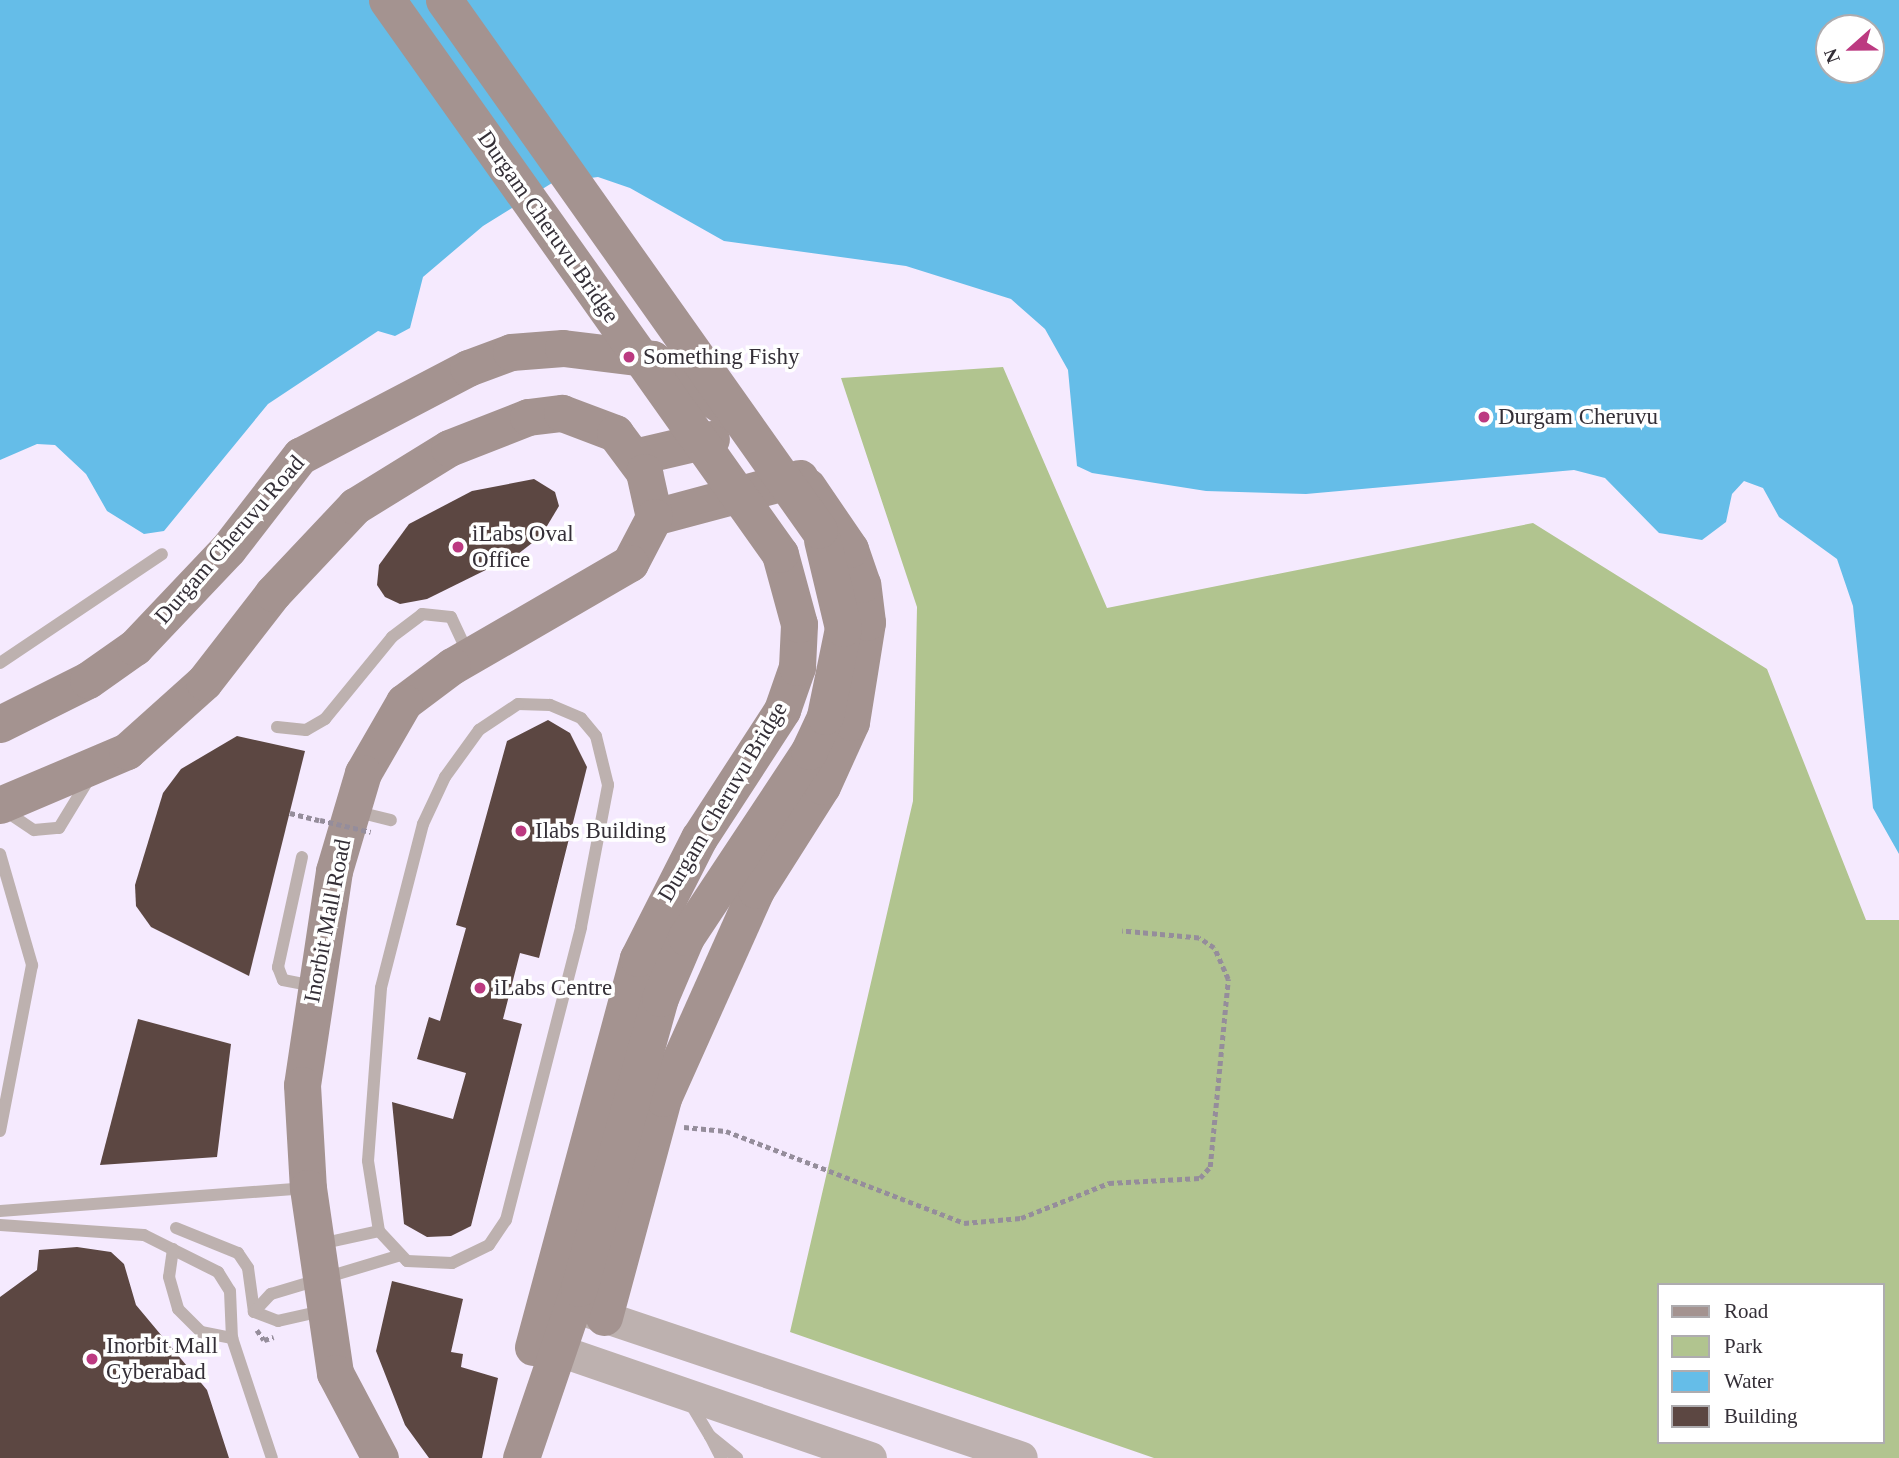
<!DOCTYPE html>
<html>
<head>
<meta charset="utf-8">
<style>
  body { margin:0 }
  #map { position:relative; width:1899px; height:1458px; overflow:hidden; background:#f5eafe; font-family:Georgia,serif }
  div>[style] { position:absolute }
  .green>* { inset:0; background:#b1c48f }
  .water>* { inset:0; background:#65bde8 }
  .building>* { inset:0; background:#5c4742 }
  .path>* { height:4.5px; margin-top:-2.25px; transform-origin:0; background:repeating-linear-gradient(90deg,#958d9b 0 5px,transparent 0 8.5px) }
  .service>* { height:12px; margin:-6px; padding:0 6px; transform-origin:6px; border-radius:6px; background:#bdb1af }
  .tertiary>* { height:32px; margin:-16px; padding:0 16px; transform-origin:16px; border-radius:16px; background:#bdb1af }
  .secondary>* { height:37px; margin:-18.5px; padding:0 18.5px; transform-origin:18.5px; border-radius:18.5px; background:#a49390 }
  .path-bridge>* { height:4.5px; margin-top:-2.25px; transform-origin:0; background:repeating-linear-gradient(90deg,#958d9b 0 5px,transparent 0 8.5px) }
  .secondary-bridge>* { height:37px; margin:-18.5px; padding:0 18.5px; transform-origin:18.5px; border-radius:18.5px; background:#a49390 }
  .dots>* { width:19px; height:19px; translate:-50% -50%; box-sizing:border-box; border:4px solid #fff; border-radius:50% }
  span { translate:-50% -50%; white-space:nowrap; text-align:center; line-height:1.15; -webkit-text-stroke:7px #fff; paint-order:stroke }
  .street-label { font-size:23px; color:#342f37 }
  .poi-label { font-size:23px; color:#342f37 }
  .left { translate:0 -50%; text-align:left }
  .legend { position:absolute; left:1657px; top:1283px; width:228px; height:161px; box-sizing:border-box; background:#fff; border:2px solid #aeacaf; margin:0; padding:9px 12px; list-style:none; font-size:21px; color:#342f37 }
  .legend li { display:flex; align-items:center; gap:14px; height:35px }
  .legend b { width:35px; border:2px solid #aeacaf }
  .north { position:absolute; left:1815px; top:14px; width:70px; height:70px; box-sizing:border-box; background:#fff; border:2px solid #aeacaf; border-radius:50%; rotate:249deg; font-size:19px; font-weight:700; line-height:28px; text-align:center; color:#342f37 }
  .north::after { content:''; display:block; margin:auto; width:24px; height:32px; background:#bc3a81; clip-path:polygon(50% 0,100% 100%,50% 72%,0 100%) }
</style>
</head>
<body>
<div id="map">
  <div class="green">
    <div style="clip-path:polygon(evenodd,1003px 367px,1107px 608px,1533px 523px,1767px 669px,1866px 920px,1899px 920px,1899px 1458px,1154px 1458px,790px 1332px,913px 801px,917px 607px,841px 378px,1003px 367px,1659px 1285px,1883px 1285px,1883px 1442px,1659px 1442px,1659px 1285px)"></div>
  </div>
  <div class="water">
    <div style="clip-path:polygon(evenodd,0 0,1899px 0,1899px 854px,1873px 808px,1853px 606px,1837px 559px,1779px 517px,1763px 488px,1744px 481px,1732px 494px,1726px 522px,1702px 540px,1659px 533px,1605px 478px,1574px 470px,1306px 494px,1206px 491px,1092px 473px,1077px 466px,1068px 370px,1045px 329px,1011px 299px,906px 266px,724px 241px,630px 188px,598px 177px,552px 183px,483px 226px,423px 277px,410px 328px,395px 336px,378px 331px,268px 404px,164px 531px,144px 534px,107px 511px,86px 474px,55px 445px,37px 444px,0 460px,0 0,1829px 28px,1871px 28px,1871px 70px,1829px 70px,1829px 28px)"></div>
  </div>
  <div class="building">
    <div style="clip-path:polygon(534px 479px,555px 492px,559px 506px,541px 536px,518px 554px,427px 599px,400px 604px,385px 597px,377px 585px,379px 565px,409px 524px,472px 491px)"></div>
    <div style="clip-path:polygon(548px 720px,570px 733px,587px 767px,539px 958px,520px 953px,503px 1019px,522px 1024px,471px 1226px,451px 1236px,427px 1237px,404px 1224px,392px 1102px,453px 1119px,466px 1073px,417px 1059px,429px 1017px,440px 1021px,466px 928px,456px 925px,507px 741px)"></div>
    <div style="clip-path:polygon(237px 736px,305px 751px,249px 976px,151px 927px,136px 906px,135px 885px,163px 793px,181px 769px)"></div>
    <div style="clip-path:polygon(138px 1019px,231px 1044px,217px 1157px,100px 1165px)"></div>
    <div style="clip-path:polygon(77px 1247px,111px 1252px,124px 1264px,136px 1305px,207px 1390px,229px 1458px,0 1458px,0 1297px,37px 1270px,39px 1250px)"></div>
    <div style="clip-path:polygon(392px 1281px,463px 1299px,451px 1352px,463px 1354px,461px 1367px,498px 1378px,482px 1458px,429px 1458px,405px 1425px,376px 1351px)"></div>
  </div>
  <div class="path">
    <div style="left:290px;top:813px;width:30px;rotate:14deg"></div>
    <div style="left:684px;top:1127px;width:42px;rotate:5.4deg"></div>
    <div style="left:726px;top:1131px;width:255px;rotate:21.1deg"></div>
    <div style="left:964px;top:1223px;width:57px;rotate:-5deg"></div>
    <div style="left:1021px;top:1218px;width:95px;rotate:-21.7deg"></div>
    <div style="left:1109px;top:1183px;width:91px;rotate:-3.1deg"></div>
    <div style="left:1200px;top:1178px;width:15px;rotate:-48deg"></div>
    <div style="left:1210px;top:1167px;width:189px;rotate:-84.5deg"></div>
    <div style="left:1228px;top:979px;width:34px;rotate:-114deg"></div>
    <div style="left:1214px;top:948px;width:18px;rotate:-146deg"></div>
    <div style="left:1199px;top:938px;width:77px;rotate:-174.8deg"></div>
    <div style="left:257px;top:1330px;width:12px;rotate:55deg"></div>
    <div style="left:264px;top:1340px;width:10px;rotate:-17deg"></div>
  </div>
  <div class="service">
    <div style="left:0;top:663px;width:195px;rotate:-33.9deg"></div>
    <div style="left:277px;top:727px;width:29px;rotate:6deg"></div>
    <div style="left:306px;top:730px;width:22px;rotate:-30deg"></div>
    <div style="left:325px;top:719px;width:106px;rotate:-50.7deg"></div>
    <div style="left:392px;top:637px;width:38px;rotate:-37deg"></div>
    <div style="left:422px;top:614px;width:29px;rotate:6deg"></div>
    <div style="left:451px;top:617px;width:40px;rotate:65deg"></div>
    <div style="left:4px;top:810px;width:36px;rotate:34deg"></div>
    <div style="left:34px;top:830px;width:25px;rotate:-5deg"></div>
    <div style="left:59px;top:828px;width:63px;rotate:-58.6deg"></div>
    <div style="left:354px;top:811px;width:38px;rotate:14deg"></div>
    <div style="left:0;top:854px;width:116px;rotate:73.9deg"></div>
    <div style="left:32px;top:965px;width:169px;rotate:100.9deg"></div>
    <div style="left:302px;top:857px;width:113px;rotate:102.3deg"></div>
    <div style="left:278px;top:967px;width:14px;rotate:69deg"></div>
    <div style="left:283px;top:980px;width:32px;rotate:11deg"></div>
    <div style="left:0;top:1211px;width:308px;rotate:-4.3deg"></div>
    <div style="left:0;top:1225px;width:144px;rotate:4deg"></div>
    <div style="left:144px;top:1235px;width:83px;rotate:26.6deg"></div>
    <div style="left:218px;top:1272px;width:22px;rotate:58deg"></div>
    <div style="left:230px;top:1291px;width:47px;rotate:87.6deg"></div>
    <div style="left:232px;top:1338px;width:126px;rotate:71.6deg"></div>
    <div style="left:176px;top:1228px;width:67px;rotate:22deg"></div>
    <div style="left:238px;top:1253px;width:18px;rotate:56deg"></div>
    <div style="left:248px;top:1268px;width:44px;rotate:82.2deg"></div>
    <div style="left:320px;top:1244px;width:60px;rotate:-12.4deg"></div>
    <div style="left:379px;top:1231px;width:41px;rotate:47deg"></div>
    <div style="left:407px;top:1261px;width:45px;rotate:2.5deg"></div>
    <div style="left:452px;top:1263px;width:41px;rotate:-25.9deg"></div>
    <div style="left:489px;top:1245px;width:30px;rotate:-56deg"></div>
    <div style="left:506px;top:1220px;width:302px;rotate:-75.6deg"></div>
    <div style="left:581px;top:927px;width:145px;rotate:-79.2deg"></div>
    <div style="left:608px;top:785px;width:50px;rotate:-103.8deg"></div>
    <div style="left:596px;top:736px;width:23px;rotate:-130deg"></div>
    <div style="left:581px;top:718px;width:34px;rotate:-157deg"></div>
    <div style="left:550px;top:705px;width:32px;rotate:-178deg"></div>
    <div style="left:518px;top:704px;width:47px;rotate:146.3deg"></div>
    <div style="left:479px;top:730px;width:58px;rotate:125.9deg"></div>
    <div style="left:445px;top:777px;width:52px;rotate:115.1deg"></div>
    <div style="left:423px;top:824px;width:169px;rotate:104.4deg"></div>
    <div style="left:381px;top:988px;width:173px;rotate:94.3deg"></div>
    <div style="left:368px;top:1161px;width:71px;rotate:81.1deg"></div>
    <div style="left:173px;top:1249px;width:28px;rotate:98deg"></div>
    <div style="left:169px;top:1277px;width:33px;rotate:74deg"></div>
    <div style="left:178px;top:1309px;width:33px;rotate:45deg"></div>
    <div style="left:201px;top:1332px;width:32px;rotate:11deg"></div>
    <div style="left:322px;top:1311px;width:45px;rotate:167.2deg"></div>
    <div style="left:278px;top:1321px;width:26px;rotate:-159deg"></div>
    <div style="left:254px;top:1312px;width:25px;rotate:-47deg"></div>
    <div style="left:271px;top:1294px;width:133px;rotate:-16.7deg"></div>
    <div style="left:690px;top:1403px;width:39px;rotate:59deg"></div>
    <div style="left:710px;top:1436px;width:35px;rotate:39deg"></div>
    <div style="left:710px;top:1436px;width:25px;rotate:63deg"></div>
  </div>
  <div class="tertiary">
    <div style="left:580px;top:1309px;width:466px;rotate:18.6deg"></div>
    <div style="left:557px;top:1350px;width:332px;rotate:19deg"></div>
  </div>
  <div class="secondary">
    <div style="left:634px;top:457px;width:79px;rotate:-13.2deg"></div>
    <div style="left:654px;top:517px;width:151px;rotate:-15deg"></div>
    <div style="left:0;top:724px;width:98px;rotate:-26.6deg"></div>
    <div style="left:88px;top:680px;width:57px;rotate:-35.1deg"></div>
    <div style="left:135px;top:647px;width:135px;rotate:-46.5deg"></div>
    <div style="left:228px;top:549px;width:118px;rotate:-52.3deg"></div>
    <div style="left:300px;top:456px;width:190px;rotate:-27.6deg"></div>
    <div style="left:468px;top:368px;width:46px;rotate:-20.4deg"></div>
    <div style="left:511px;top:352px;width:52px;rotate:-4.4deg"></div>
    <div style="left:563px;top:348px;width:90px;rotate:7deg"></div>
    <div style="left:652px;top:359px;width:94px;rotate:33.7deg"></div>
    <div style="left:0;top:805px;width:138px;rotate:-23deg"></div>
    <div style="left:127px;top:751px;width:103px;rotate:-41.9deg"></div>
    <div style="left:204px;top:682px;width:113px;rotate:-52.2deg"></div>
    <div style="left:273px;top:593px;width:120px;rotate:-46.7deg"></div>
    <div style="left:355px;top:506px;width:110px;rotate:-31.7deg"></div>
    <div style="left:449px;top:448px;width:85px;rotate:-21.4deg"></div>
    <div style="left:528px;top:417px;width:34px;rotate:-7deg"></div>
    <div style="left:562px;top:413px;width:57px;rotate:20.7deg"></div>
    <div style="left:615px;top:433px;width:49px;rotate:53.4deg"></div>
    <div style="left:644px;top:472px;width:46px;rotate:77.5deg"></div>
    <div style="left:654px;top:517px;width:52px;rotate:117.6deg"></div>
    <div style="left:630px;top:563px;width:206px;rotate:149.9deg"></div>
    <div style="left:452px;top:666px;width:60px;rotate:143.1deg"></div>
    <div style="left:404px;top:702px;width:82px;rotate:120deg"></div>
    <div style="left:363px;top:773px;width:102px;rotate:106.5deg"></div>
    <div style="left:334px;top:871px;width:216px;rotate:98.5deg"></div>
    <div style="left:302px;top:1085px;width:103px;rotate:86.7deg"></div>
    <div style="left:308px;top:1188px;width:187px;rotate:81.7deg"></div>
    <div style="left:335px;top:1373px;width:96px;rotate:62.1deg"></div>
    <div style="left:604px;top:1317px;width:227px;rotate:-74.9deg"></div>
    <div style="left:663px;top:1098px;width:228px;rotate:-65.9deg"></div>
    <div style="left:756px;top:890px;width:123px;rotate:-57.6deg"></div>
    <div style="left:822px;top:786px;width:70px;rotate:-65.6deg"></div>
    <div style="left:851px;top:722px;width:101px;rotate:-80.9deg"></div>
    <div style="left:867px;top:622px;width:38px;rotate:-97deg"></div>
    <div style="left:862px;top:584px;width:37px;rotate:-109deg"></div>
    <div style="left:850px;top:549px;width:76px;rotate:-124.3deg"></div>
    <div style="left:533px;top:1347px;width:403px;rotate:-74.9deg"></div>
    <div style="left:638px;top:958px;width:135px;rotate:-63.1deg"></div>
    <div style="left:699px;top:838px;width:153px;rotate:-57deg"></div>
    <div style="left:782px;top:710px;width:46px;rotate:-70.8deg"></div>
    <div style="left:797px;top:667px;width:43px;rotate:-87.3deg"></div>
    <div style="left:799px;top:624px;width:73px;rotate:-105.2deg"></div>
    <div style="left:521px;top:1458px;width:180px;rotate:-71.2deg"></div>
    <div style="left:579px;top:1288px;width:301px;rotate:-74.4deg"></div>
    <div style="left:660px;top:998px;width:66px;rotate:-66.9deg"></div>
    <div style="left:686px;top:937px;width:223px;rotate:-56.5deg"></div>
    <div style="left:809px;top:751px;width:38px;rotate:-65deg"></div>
    <div style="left:825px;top:716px;width:90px;rotate:-78.4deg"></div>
    <div style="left:843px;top:628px;width:90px;rotate:-103.4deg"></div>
  </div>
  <div class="path-bridge">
    <div style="left:320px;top:820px;width:52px;rotate:13.2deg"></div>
  </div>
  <div class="secondary-bridge">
    <div style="left:387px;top:0;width:679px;rotate:54.65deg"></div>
    <div style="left:444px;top:0;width:649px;rotate:54.72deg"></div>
  </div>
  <div class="dots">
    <div style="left:629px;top:357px;background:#bc3a81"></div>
    <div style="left:1484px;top:417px;background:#bc3a81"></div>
    <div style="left:458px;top:547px;background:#bc3a81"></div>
    <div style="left:521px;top:831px;background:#bc3a81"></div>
    <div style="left:480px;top:988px;background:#bc3a81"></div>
    <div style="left:92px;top:1359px;background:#bc3a81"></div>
  </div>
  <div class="street-label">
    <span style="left:548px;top:227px;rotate:55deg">Durgam Cheruvu Bridge</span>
    <span style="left:230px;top:540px;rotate:-49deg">Durgam Cheruvu Road</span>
    <span style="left:723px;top:802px;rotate:-59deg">Durgam Cheruvu Bridge</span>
    <span style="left:328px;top:921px;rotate:-79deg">Inorbit Mall Road</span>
  </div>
  <div class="poi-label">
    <span class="left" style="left:643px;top:357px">Something Fishy</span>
    <span class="left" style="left:1498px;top:417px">Durgam Cheruvu</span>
    <span class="left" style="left:472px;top:547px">iLabs Oval<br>Office</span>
    <span class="left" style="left:535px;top:831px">Ilabs Building</span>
    <span class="left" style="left:494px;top:988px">iLabs Centre</span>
    <span class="left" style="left:106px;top:1359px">Inorbit Mall<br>Cyberabad</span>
  </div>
  <ul class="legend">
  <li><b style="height:9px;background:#a49390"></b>Road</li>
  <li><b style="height:19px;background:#b1c48f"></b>Park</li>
  <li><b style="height:19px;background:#65bde8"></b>Water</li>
  <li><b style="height:19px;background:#5c4742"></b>Building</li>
  </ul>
  <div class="north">N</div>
</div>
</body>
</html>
